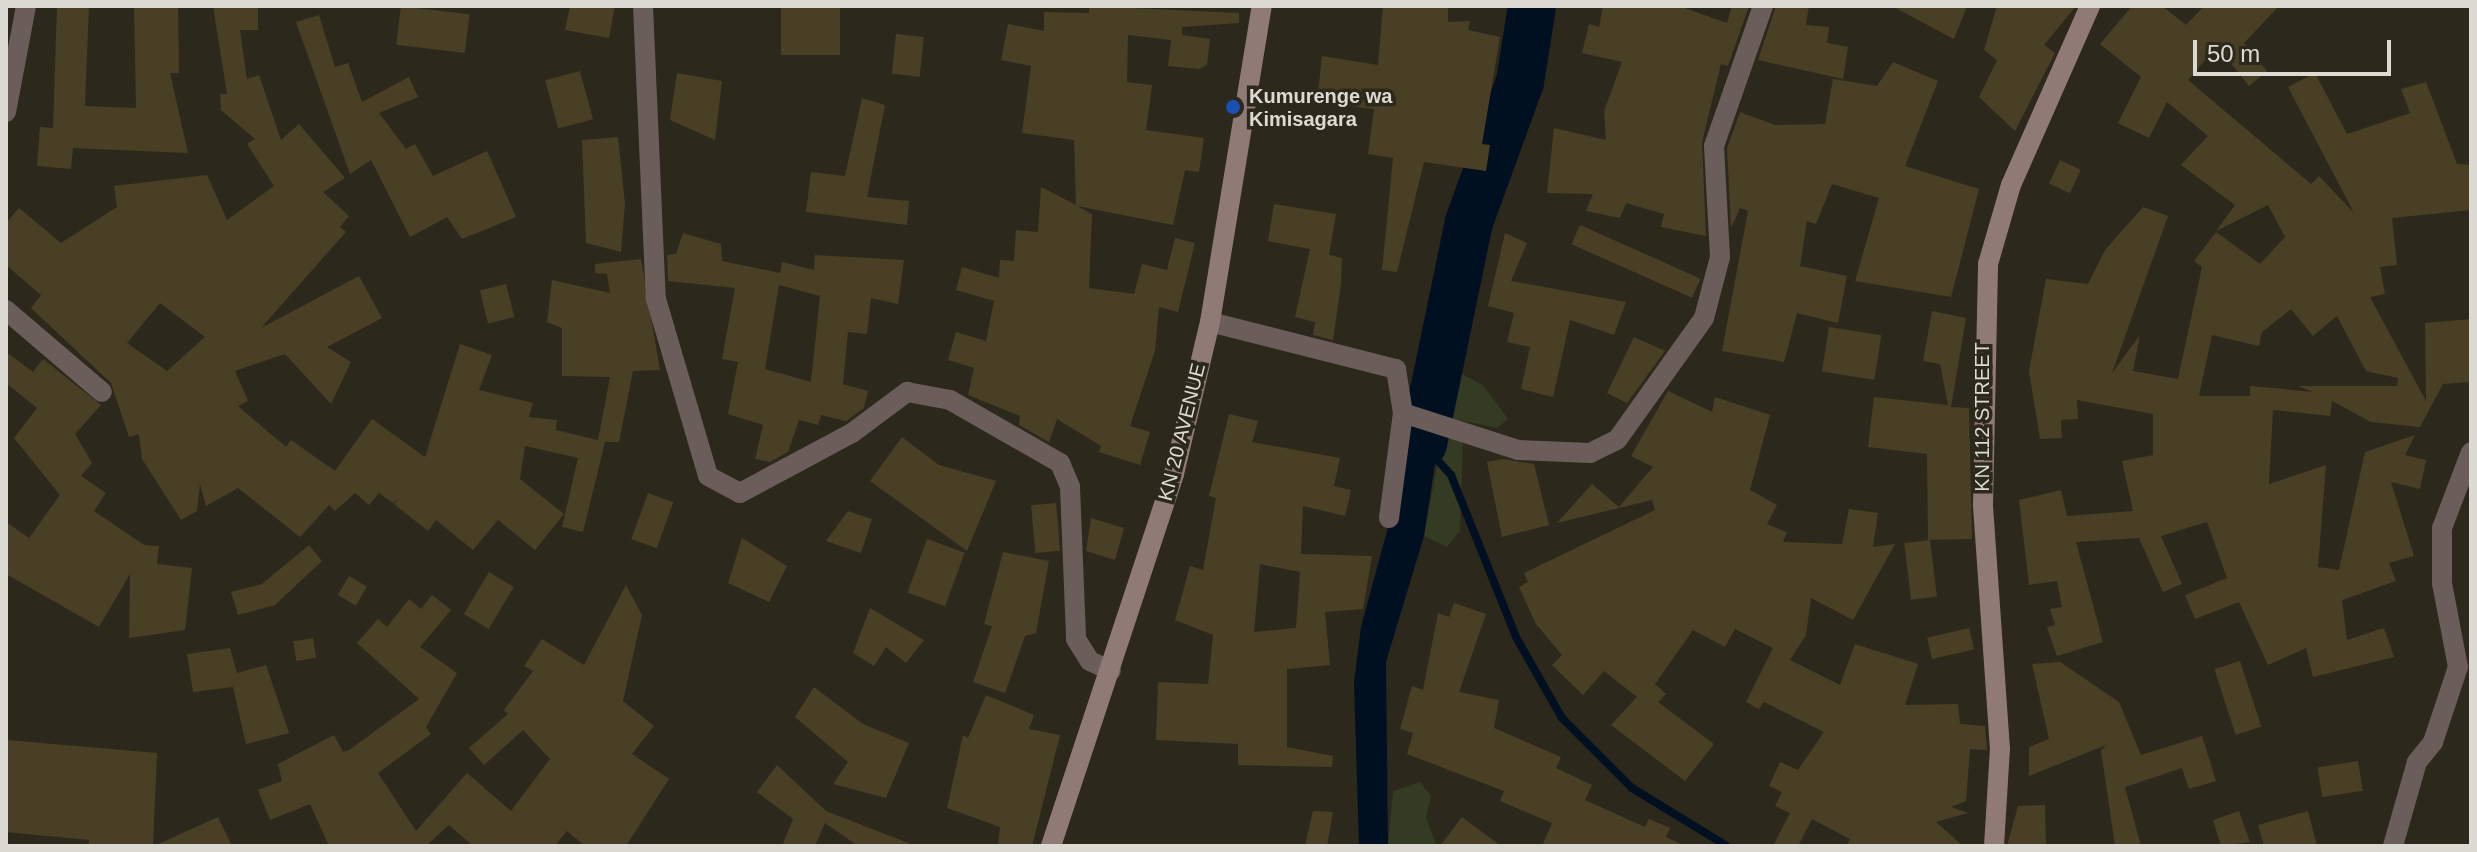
<!DOCTYPE html>
<html>
<head>
<meta charset="utf-8">
<style>
  body { margin:0 }
  #map { position:relative; width:2477px; height:852px; overflow:hidden; background:#2d281c; font-family:Helvetica,sans-serif }
  div>[style] { position:absolute }
  .green>* { inset:0; background:#333b23 }
  .water>* { inset:0; background:#001020 }
  .stream>* { height:8px; margin:-4px; padding:0 4px; transform-origin:4px; border-radius:4px; background:#001020 }
  .river>* { height:48px; margin:-24px; padding:0 24px; transform-origin:24px; border-radius:24px; background:#001020 }
  .building>* { inset:0; background:#493f25; transform-origin:0 0 }
  .street>* { height:20px; margin:-10px; padding:0 10px; transform-origin:10px; border-radius:10px; background:#6b5d5a }
  .secondary>* { height:20px; margin:-10px; padding:0 10px; transform-origin:10px; border-radius:10px; background:#907a75 }
  .dots>* { width:22px; height:22px; translate:-50% -50%; box-sizing:border-box; border:4px solid #2d281c; border-radius:50% }
  span { translate:-50% -50%; white-space:nowrap; text-align:center; line-height:1.15; -webkit-text-stroke:7px #2d281c; paint-order:stroke }
  .poi-label { font-size:20px; color:#dcdad2; font-weight:700 }
  .left { translate:0 -50%; text-align:left }
  .street-label { font-size:20px; color:#dcdad2 }
  .frame { position:absolute; inset:0; border:8px solid #dcdad2; pointer-events:none }
  .scale { position:absolute; left:2193px; top:40px; width:198px; height:36px; box-sizing:border-box; border:4px solid #dcdad2; border-top:0; padding-left:10px; font-size:24px; line-height:28px; white-space:nowrap; color:#dcdad2; -webkit-text-stroke:6px #2d281c; paint-order:stroke }
</style>
</head>
<body>
<div id="map">
  <div class="green">
    <div style="clip-path:polygon(1453px 370px,1483px 385px,1508px 419px,1497px 428px,1444px 417px,1445px 380px)"></div>
    <div style="clip-path:polygon(1443px 434px,1463px 441px,1460px 531px,1447px 547px,1424px 536px)"></div>
    <div style="clip-path:polygon(1420px 782px,1431px 796px,1426px 818px,1437px 846px,1388px 846px,1393px 791px)"></div>
  </div>
  <div class="water">
    <div style="clip-path:polygon(1411px 442px,1436px 457px,1424px 536px,1386px 662px,1388px 846px,1359px 846px,1354px 682px,1361px 627px)"></div>
  </div>
  <div class="stream">
    <div style="left:1423px;top:444px;width:42px;rotate:47.9deg"></div>
    <div style="left:1451px;top:475px;width:175px;rotate:68.1deg"></div>
    <div style="left:1516px;top:637px;width:93px;rotate:60.4deg"></div>
    <div style="left:1562px;top:718px;width:99px;rotate:45deg"></div>
    <div style="left:1632px;top:788px;width:111px;rotate:31.4deg"></div>
  </div>
  <div class="river">
    <div style="left:1423px;top:444px;width:227px;rotate:-78.3deg"></div>
    <div style="left:1469px;top:222px;width:149px;rotate:-70deg"></div>
    <div style="left:1520px;top:82px;width:77px;rotate:-81deg"></div>
  </div>
  <div class="building">
    <div style="clip-path:polygon(57px 6px,89px 6px,85px 106px,136px 108px,134px 6px,178px 6px,179px 73px,170px 73px,188px 153px,73px 148px,71px 169px,37px 166px,40px 127px,53px 128px)"></div>
    <div style="clip-path:polygon(evenodd,213px 6px,258px 6px,258px 30px,240px 30px,247px 79px,259px 75px,281px 140px,299px 124px,345px 178px,323px 192px,349px 216px,340px 227px,346px 232px,261px 328px,359px 276px,382px 318px,327px 347px,351px 362px,331px 404px,285px 354px,235px 371px,248px 401px,238px 406px,286px 447px,291px 440px,335px 471px,372px 419px,425px 457px,460px 344px,492px 355px,479px 390px,533px 403px,529px 417px,557px 420px,556px 430px,598px 440px,610px 377px,562px 376px,562px 328px,547px 322px,552px 280px,610px 293px,607px 274px,595px 273px,595px 264px,641px 259px,660px 370px,633px 371px,619px 442px,605px 442px,583px 532px,562px 527px,578px 458px,525px 446px,520px 479px,564px 514px,535px 550px,498px 520px,473px 550px,436px 520px,428px 531px,394px 504px,398px 498px,393px 503px,379px 493px,369px 505px,355px 493px,335px 511px,329px 505px,300px 537px,238px 488px,206px 506px,200px 484px,197px 511px,181px 520px,142px 459px,139px 434px,129px 437px,111px 383px,31px 308px,41px 295px,6px 265px,6px 223px,19px 208px,61px 243px,117px 207px,114px 186px,207px 175px,227px 220px,274px 186px,247px 144px,255px 139px,221px 110px,220px 94px,227px 94px,213px 6px,160px 303px,205px 337px,167px 371px,127px 343px,160px 303px)"></div>
    <div style="left:401px;top:6px;width:69px;height:39px;rotate:7deg"></div>
    <div style="clip-path:polygon(570px 6px,615px 6px,609px 38px,565px 30px)"></div>
    <div style="left:781px;top:6px;width:59px;height:49px"></div>
    <div style="clip-path:polygon(1089px 6px,1239px 13px,1239px 23px,1182px 27px,1182px 35px,1210px 39px,1207px 65px,1199px 69px,1168px 66px,1171px 40px,1128px 35px,1127px 82px,1152px 85px,1146px 130px,1204px 138px,1199px 172px,1185px 170px,1173px 225px,1077px 206px,1092px 214px,1089px 288px,1134px 294px,1142px 264px,1167px 270px,1175px 238px,1195px 243px,1178px 312px,1159px 307px,1155px 351px,1130px 426px,1150px 432px,1140px 465px,1099px 452px,1101px 446px,1057px 419px,1049px 442px,1019px 425px,1020px 416px,968px 395px,974px 368px,948px 360px,956px 332px,986px 341px,994px 301px,956px 290px,962px 267px,999px 278px,1000px 260px,1014px 261px,1016px 230px,1038px 232px,1041px 187px,1076px 205px,1074px 140px,1022px 133px,1031px 66px,1001px 60px,1008px 24px,1044px 31px,1044px 12px,1089px 13px)"></div>
    <div style="clip-path:polygon(1383px 6px,1448px 6px,1448px 22px,1470px 21px,1468px 30px,1500px 37px,1482px 144px,1490px 145px,1486px 171px,1424px 162px,1397px 272px,1382px 270px,1393px 158px,1368px 154px,1374px 109px,1317px 102px,1322px 56px,1378px 65px)"></div>
    <div style="clip-path:polygon(1603px 6px,1679px 6px,1727px 23px,1732px 6px,1749px 6px,1728px 66px,1721px 64px,1702px 142px,1706px 236px,1661px 227px,1664px 214px,1626px 203px,1620px 218px,1586px 211px,1593px 194px,1547px 193px,1554px 128px,1606px 140px,1604px 111px,1622px 62px,1582px 53px,1589px 24px,1599px 27px)"></div>
    <div style="clip-path:polygon(1776px 6px,1809px 6px,1806px 25px,1829px 27px,1827px 43px,1848px 47px,1843px 79px,1758px 60px)"></div>
    <div style="clip-path:polygon(1892px 6px,1967px 6px,1954px 39px)"></div>
    <div style="clip-path:polygon(1997px 6px,2076px 6px,2044px 45px,2055px 53px,2015px 131px,1979px 97px,1997px 60px,1984px 50px)"></div>
    <div style="clip-path:polygon(evenodd,2132px 6px,2162px 6px,2186px 25px,2204px 6px,2279px 6px,2244px 43px,2267px 71px,2249px 86px,2217px 46px,2188px 80px,2311px 184px,2319px 176px,2354px 213px,2288px 87px,2315px 73px,2347px 134px,2410px 113px,2401px 89px,2426px 82px,2457px 164px,2471px 165px,2471px 210px,2392px 218px,2397px 265px,2380px 267px,2385px 294px,2370px 297px,2426px 401px,2425px 323px,2471px 319px,2471px 382px,2443px 384px,2420px 427px,2371px 422px,2332px 401px,2330px 416px,2273px 410px,2269px 484px,2326px 465px,2318px 567px,2339px 570px,2365px 452px,2415px 435px,2405px 455px,2426px 460px,2420px 489px,2391px 482px,2414px 556px,2389px 563px,2396px 581px,2342px 600px,2347px 640px,2384px 628px,2394px 657px,2313px 677px,2306px 648px,2268px 665px,2239px 602px,2195px 619px,2185px 595px,2227px 578px,2207px 522px,2161px 536px,2182px 584px,2163px 592px,2139px 538px,2076px 542px,2103px 642px,2057px 656px,2047px 627px,2055px 625px,2050px 609px,2062px 607px,2057px 581px,2029px 585px,2019px 500px,2061px 490px,2067px 516px,2133px 511px,2122px 461px,2153px 455px,2153px 414px,2077px 400px,2078px 419px,2061px 420px,2062px 438px,2040px 439px,2029px 371px,2046px 279px,2088px 284px,2105px 250px,2143px 207px,2168px 216px,2112px 373px,2140px 335px,2133px 371px,2178px 379px,2202px 267px,2194px 261px,2216px 232px,2260px 264px,2285px 237px,2268px 205px,2216px 231px,2235px 205px,2181px 165px,2208px 136px,2167px 102px,2149px 138px,2118px 123px,2141px 77px,2100px 44px,2132px 6px,2291px 309px,2313px 336px,2337px 316px,2366px 371px,2398px 378px,2397px 386px,2298px 386px,2313px 392px,2250px 386px,2250px 396px,2199px 396px,2212px 335px,2259px 346px,2262px 332px,2291px 309px)"></div>
    <div style="clip-path:polygon(319px 15px,335px 67px,348px 63px,362px 102px,409px 77px,418px 97px,379px 113px,406px 149px,415px 144px,433px 176px,487px 151px,516px 217px,462px 239px,447px 217px,410px 237px,371px 160px,350px 174px,296px 22px)"></div>
    <div style="left:896px;top:34px;width:28px;height:40px;rotate:6deg"></div>
    <div style="clip-path:polygon(1893px 62px,1938px 81px,1905px 166px,1979px 189px,1951px 297px,1855px 281px,1879px 198px,1832px 184px,1816px 224px,1807px 221px,1800px 266px,1847px 276px,1838px 323px,1797px 313px,1784px 362px,1722px 351px,1748px 211px,1740px 208px,1731px 228px,1727px 148px,1740px 112px,1775px 125px,1825px 124px,1833px 79px,1877px 86px)"></div>
    <div style="left:580px;top:71px;width:50px;height:36px;rotate:75deg"></div>
    <div style="clip-path:polygon(677px 73px,722px 81px,715px 140px,670px 120px)"></div>
    <div style="clip-path:polygon(862px 98px,885px 105px,867px 197px,909px 201px,907px 225px,806px 212px,811px 172px,845px 176px)"></div>
    <div style="clip-path:polygon(618px 137px,625px 204px,621px 252px,586px 243px,582px 140px)"></div>
    <div style="left:2060px;top:160px;width:23px;height:26px;rotate:25deg"></div>
    <div style="clip-path:polygon(1274px 204px,1336px 214px,1329px 255px,1342px 258px,1341px 284px,1333px 340px,1313px 335px,1315px 322px,1295px 317px,1310px 249px,1268px 241px)"></div>
    <div style="left:1580px;top:225px;width:132px;height:21px;rotate:24deg"></div>
    <div style="clip-path:polygon(evenodd,683px 233px,721px 244px,722px 261px,780px 273px,782px 262px,814px 270px,815px 255px,904px 260px,898px 304px,871px 298px,867px 334px,848px 332px,843px 384px,868px 391px,864px 408px,846px 421px,821px 415px,818px 425px,799px 420px,788px 452px,770px 462px,755px 459px,763px 425px,728px 414px,738px 362px,722px 359px,735px 288px,668px 281px,667px 255px,676px 254px,683px 233px,779px 285px,820px 296px,811px 382px,765px 369px,779px 285px)"></div>
    <div style="clip-path:polygon(1505px 233px,1527px 243px,1511px 281px,1626px 302px,1614px 335px,1570px 320px,1553px 397px,1521px 389px,1530px 347px,1507px 342px,1514px 313px,1488px 306px)"></div>
    <div style="left:506px;top:284px;width:34px;height:27px;rotate:76deg"></div>
    <div style="clip-path:polygon(1932px 311px,1966px 318px,1951px 407px,1969px 408px,1972px 539px,1928px 540px,1927px 454px,1868px 447px,1874px 397px,1948px 405px,1940px 364px,1923px 361px)"></div>
    <div style="left:1829px;top:327px;width:53px;height:45px;rotate:9deg"></div>
    <div style="clip-path:polygon(1634px 337px,1665px 351px,1627px 403px,1607px 393px)"></div>
    <div style="clip-path:polygon(6px 352px,33px 372px,43px 359px,101px 405px,75px 434px,92px 463px,81px 476px,106px 493px,94px 511px,144px 545px,159px 546px,157px 564px,192px 568px,185px 630px,129px 638px,130px 574px,99px 627px,6px 574px,6px 522px,29px 538px,60px 495px,14px 438px,37px 408px,6px 383px)"></div>
    <div style="clip-path:polygon(1668px 391px,1712px 412px,1715px 397px,1770px 415px,1750px 490px,1777px 505px,1767px 524px,1787px 532px,1783px 542px,1842px 544px,1849px 509px,1878px 513px,1873px 547px,1895px 544px,1853px 620px,1811px 598px,1806px 635px,1790px 660px,1840px 685px,1855px 644px,1918px 664px,1905px 705px,1958px 704px,1960px 724px,1985px 726px,1987px 750px,1970px 749px,1966px 801px,1951px 807px,1968px 813px,1936px 822px,1963px 846px,1847px 846px,1850px 839px,1812px 819px,1798px 846px,1773px 846px,1790px 813px,1775px 806px,1782px 792px,1769px 786px,1780px 762px,1798px 770px,1824px 732px,1764px 702px,1759px 709px,1746px 702px,1773px 648px,1735px 629px,1725px 647px,1693px 630px,1655px 684px,1666px 694px,1658px 702px,1714px 744px,1685px 781px,1611px 725px,1637px 697px,1604px 671px,1583px 695px,1552px 665px,1562px 655px,1536px 624px,1519px 587px,1528px 582px,1524px 573px,1655px 510px,1652px 500px,1557px 523px,1592px 484px,1619px 507px,1653px 467px,1631px 456px)"></div>
    <div style="clip-path:polygon(evenodd,1229px 414px,1258px 421px,1252px 442px,1340px 458px,1334px 486px,1351px 490px,1345px 516px,1303px 506px,1301px 554px,1372px 556px,1363px 609px,1325px 612px,1330px 665px,1287px 669px,1287px 747px,1333px 756px,1332px 767px,1238px 765px,1238px 744px,1156px 740px,1158px 682px,1208px 684px,1213px 635px,1175px 620px,1190px 566px,1203px 570px,1216px 498px,1209px 496px,1229px 414px,1260px 564px,1300px 572px,1296px 628px,1254px 632px,1260px 564px)"></div>
    <div style="clip-path:polygon(902px 437px,939px 465px,996px 481px,967px 551px,870px 481px)"></div>
    <div style="clip-path:polygon(1503px 459px,1534px 464px,1549px 525px,1502px 537px,1487px 462px)"></div>
    <div style="left:648px;top:493px;width:27px;height:49px;rotate:20deg"></div>
    <div style="left:1056px;top:503px;width:48px;height:25px;rotate:85deg"></div>
    <div style="clip-path:polygon(848px 511px,872px 519px,861px 553px,826px 541px)"></div>
    <div style="clip-path:polygon(1091px 518px,1124px 528px,1115px 560px,1086px 551px)"></div>
    <div style="clip-path:polygon(742px 538px,787px 566px,769px 602px,728px 583px)"></div>
    <div style="left:927px;top:539px;width:40px;height:57px;rotate:20deg"></div>
    <div style="left:1930px;top:540px;width:57px;height:26px;rotate:83deg"></div>
    <div style="clip-path:polygon(309px 545px,322px 561px,275px 605px,238px 615px,231px 592px,262px 584px)"></div>
    <div style="clip-path:polygon(1003px 552px,1049px 561px,1036px 633px,1025px 636px,1005px 693px,973px 682px,992px 626px,984px 624px)"></div>
    <div style="left:489px;top:572px;width:29px;height:49px;rotate:31deg"></div>
    <div style="left:349px;top:576px;width:21px;height:22px;rotate:31deg"></div>
    <div style="clip-path:polygon(626px 585px,642px 615px,623px 701px,654px 726px,632px 754px,669px 779px,626px 846px,585px 846px,567px 831px,555px 846px,473px 846px,449px 825px,426px 846px,329px 846px,310px 804px,270px 820px,258px 790px,282px 781px,278px 764px,334px 735px,343px 752px,349px 750px,419px 699px,357px 643px,378px 619px,387px 627px,409px 599px,421px 609px,432px 595px,451px 610px,420px 647px,457px 673px,426px 727px,431px 734px,378px 773px,416px 831px,467px 773px,511px 811px,550px 759px,523px 730px,484px 765px,469px 748px,508px 714px,504px 710px,533px 671px,524px 666px,542px 639px,584px 665px)"></div>
    <div style="clip-path:polygon(1454px 603px,1486px 614px,1459px 692px,1499px 700px,1494px 728px,1561px 757px,1556px 768px,1592px 785px,1585px 800px,1645px 827px,1649px 819px,1670px 828px,1666px 837px,1685px 846px,1542px 846px,1552px 823px,1500px 801px,1504px 791px,1407px 754px,1413px 733px,1400px 729px,1412px 686px,1423px 690px,1438px 613px,1449px 617px)"></div>
    <div style="clip-path:polygon(870px 608px,924px 640px,906px 663px,886px 647px,874px 666px,853px 653px)"></div>
    <div style="left:1969px;top:628px;width:22px;height:43px;rotate:77deg"></div>
    <div style="left:313px;top:638px;width:20px;height:20px;rotate:81deg"></div>
    <div style="clip-path:polygon(230px 648px,237px 673px,266px 665px,289px 733px,246px 744px,233px 687px,193px 692px,187px 654px)"></div>
    <div style="left:2240px;top:661px;width:69px;height:27px;rotate:72deg"></div>
    <div style="clip-path:polygon(2060px 662px,2119px 702px,2141px 755px,2202px 736px,2216px 781px,2189px 789px,2182px 768px,2125px 787px,2141px 846px,2115px 846px,2101px 751px,2106px 745px,2029px 776px,2029px 747px,2049px 739px,2032px 664px)"></div>
    <div style="clip-path:polygon(814px 687px,863px 724px,909px 743px,886px 798px,833px 784px,848px 762px,795px 717px)"></div>
    <div style="clip-path:polygon(986px 695px,1034px 715px,1029px 729px,1060px 735px,1032px 846px,998px 846px,1000px 827px,947px 808px,963px 735px,968px 738px)"></div>
    <div style="clip-path:polygon(7px 740px,157px 753px,153px 846px,89px 846px,89px 840px,6px 832px)"></div>
    <div style="left:2358px;top:761px;width:30px;height:41px;rotate:81deg"></div>
    <div style="clip-path:polygon(777px 765px,826px 811px,916px 846px,858px 846px,825px 823px,815px 846px,782px 846px,793px 819px,757px 792px)"></div>
    <div style="clip-path:polygon(2045px 805px,2046px 846px,2007px 846px,2018px 806px)"></div>
    <div style="clip-path:polygon(1313px 811px,1333px 812px,1327px 846px,1305px 846px)"></div>
    <div style="clip-path:polygon(2239px 811px,2250px 842px,2221px 846px,2213px 820px)"></div>
    <div style="clip-path:polygon(2308px 811px,2317px 846px,2264px 846px,2258px 825px)"></div>
    <div style="clip-path:polygon(218px 817px,232px 846px,154px 846px)"></div>
    <div style="clip-path:polygon(1462px 817px,1501px 846px,1440px 846px)"></div>
  </div>
  <div class="street">
    <div style="left:643px;top:6px;width:293px;rotate:87.5deg"></div>
    <div style="left:656px;top:299px;width:184px;rotate:73.6deg"></div>
    <div style="left:708px;top:476px;width:36px;rotate:28deg"></div>
    <div style="left:740px;top:493px;width:127px;rotate:-28.2deg"></div>
    <div style="left:852px;top:433px;width:69px;rotate:-36.7deg"></div>
    <div style="left:907px;top:392px;width:44px;rotate:10.5deg"></div>
    <div style="left:950px;top:400px;width:127px;rotate:29.8deg"></div>
    <div style="left:1060px;top:463px;width:26px;rotate:67deg"></div>
    <div style="left:1070px;top:487px;width:152px;rotate:87.7deg"></div>
    <div style="left:1076px;top:639px;width:26px;rotate:58deg"></div>
    <div style="left:1090px;top:661px;width:23px;rotate:25deg"></div>
    <div style="left:6px;top:112px;width:108px;rotate:-79.3deg"></div>
    <div style="left:6px;top:310px;width:126px;rotate:40.5deg"></div>
    <div style="left:1210px;top:322px;width:192px;rotate:14.2deg"></div>
    <div style="left:1396px;top:369px;width:45px;rotate:81deg"></div>
    <div style="left:1403px;top:413px;width:106px;rotate:97.6deg"></div>
    <div style="left:1403px;top:413px;width:121px;rotate:17.8deg"></div>
    <div style="left:1518px;top:450px;width:72px;rotate:2.4deg"></div>
    <div style="left:1590px;top:453px;width:30px;rotate:-26deg"></div>
    <div style="left:1617px;top:440px;width:150px;rotate:-54.5deg"></div>
    <div style="left:1704px;top:318px;width:63px;rotate:-75.3deg"></div>
    <div style="left:1720px;top:257px;width:111px;rotate:-93.1deg"></div>
    <div style="left:1714px;top:146px;width:148px;rotate:-70.7deg"></div>
    <div style="left:2393px;top:846px;width:87px;rotate:-74.1deg"></div>
    <div style="left:2417px;top:762px;width:26px;rotate:-51deg"></div>
    <div style="left:2433px;top:742px;width:79px;rotate:-71.6deg"></div>
    <div style="left:2458px;top:667px;width:86px;rotate:-100.8deg"></div>
    <div style="left:2442px;top:583px;width:55px;rotate:-90deg"></div>
    <div style="left:2442px;top:528px;width:81px;rotate:-69.1deg"></div>
  </div>
  <div class="secondary">
    <div style="left:1051px;top:846px;width:392px;rotate:-71.7deg"></div>
    <div style="left:1174px;top:474px;width:156px;rotate:-76.7deg"></div>
    <div style="left:1210px;top:322px;width:320px;rotate:-80.7deg"></div>
    <div style="left:1994px;top:846px;width:97px;rotate:-86.5deg"></div>
    <div style="left:2000px;top:749px;width:245px;rotate:-94deg"></div>
    <div style="left:1983px;top:505px;width:241px;rotate:-88.8deg"></div>
    <div style="left:1988px;top:264px;width:82px;rotate:-73.8deg"></div>
    <div style="left:2011px;top:185px;width:196px;rotate:-66.2deg"></div>
  </div>
  <div class="dots">
    <div style="left:1233px;top:107px;background:#1a4fb4"></div>
  </div>
  <div class="poi-label">
    <span class="left" style="left:1249px;top:108px">Kumurenge wa<br>Kimisagara</span>
  </div>
  <div class="street-label">
    <span style="left:1982px;top:417px;rotate:-90deg">KN 112 STREET</span>
    <span style="left:1182px;top:432px;rotate:-76deg">KN 20 AVENUE</span>
  </div>
  <div class="frame"></div>
  <div class="scale">50 m</div>
</div>
</body>
</html>
